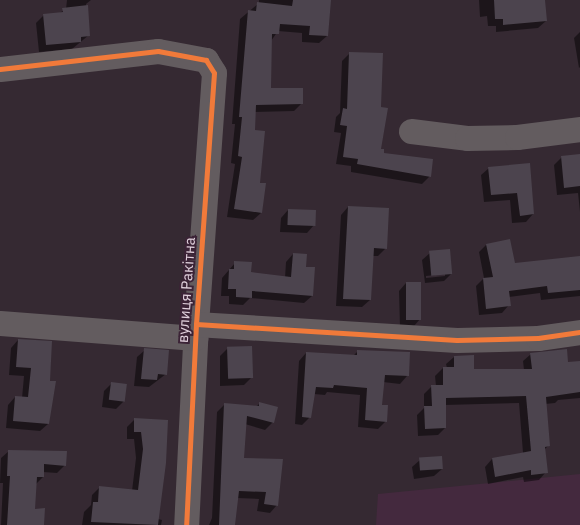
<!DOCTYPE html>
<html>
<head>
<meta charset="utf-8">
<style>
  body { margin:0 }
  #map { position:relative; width:580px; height:525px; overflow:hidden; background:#352932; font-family:"IBM Plex Sans",sans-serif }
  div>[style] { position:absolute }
  .built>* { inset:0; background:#44293e }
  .shadow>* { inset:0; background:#0007 }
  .building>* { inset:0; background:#4c444e; transform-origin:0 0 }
  .minor>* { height:25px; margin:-12.5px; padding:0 12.5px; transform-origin:12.5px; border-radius:12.5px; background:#635c5f }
  .cycleway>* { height:5px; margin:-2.5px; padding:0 2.5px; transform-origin:2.5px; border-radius:2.5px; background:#f17a3a }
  span { translate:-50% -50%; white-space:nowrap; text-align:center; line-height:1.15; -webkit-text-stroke:4px #3b2336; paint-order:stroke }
  .street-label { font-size:15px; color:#e1d1dd }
</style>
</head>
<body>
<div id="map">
  <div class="built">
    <div style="clip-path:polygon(580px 474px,580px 525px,376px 525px,378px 494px)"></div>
  </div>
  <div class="shadow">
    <div style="clip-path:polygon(67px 0,91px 0,86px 4px,89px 35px,72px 49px,39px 52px,36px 23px,44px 15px,58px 14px,66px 9px)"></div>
    <div style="clip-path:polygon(259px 0,329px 0,327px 36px,319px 43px,302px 42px,302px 33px,278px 31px,271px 41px,270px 90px,301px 104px,294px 111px,255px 112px,254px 132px,261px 213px,253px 220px,227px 217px,235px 164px,231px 163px,235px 124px,232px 124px,240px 19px,259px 3px)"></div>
    <div style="clip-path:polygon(479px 0,544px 0,546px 21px,538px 28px,496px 32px,496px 26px,488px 26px,487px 16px,480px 17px)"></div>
    <div style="clip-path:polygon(580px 32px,580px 67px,579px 68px,574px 38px)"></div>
    <div style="clip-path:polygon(350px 53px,382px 154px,430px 176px,422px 184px,351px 172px,351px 166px,336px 164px,341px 133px,334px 132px,336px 117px,340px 113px,342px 61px)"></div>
    <div style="clip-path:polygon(580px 155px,580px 212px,578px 193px,557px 195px,554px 165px,562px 157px)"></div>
    <div style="clip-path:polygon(528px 164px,533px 214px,526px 222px,512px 223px,510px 200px,484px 202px,481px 175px,489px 168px)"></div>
    <div style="clip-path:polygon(348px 207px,386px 248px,378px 256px,372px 256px,370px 300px,362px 307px,336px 306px,341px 215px)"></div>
    <div style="clip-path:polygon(288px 210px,314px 225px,307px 233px,280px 232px,281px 218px)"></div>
    <div style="clip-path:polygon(486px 245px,514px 264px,580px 257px,580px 296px,541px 300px,540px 293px,509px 297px,509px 305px,502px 313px,479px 315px,476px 286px,484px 278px,479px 252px)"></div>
    <div style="clip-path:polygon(evenodd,430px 253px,451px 274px,444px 281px,425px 283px,422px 260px,430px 253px,445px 274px,445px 276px,426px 278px,426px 276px,445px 274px)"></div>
    <div style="clip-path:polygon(293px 254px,304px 268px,312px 296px,304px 303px,250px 298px,243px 305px,229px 304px,229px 296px,221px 296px,222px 278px,235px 263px,250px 273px,285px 278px,286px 262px)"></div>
    <div style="clip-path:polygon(406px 283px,421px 318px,414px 326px,400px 327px,399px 291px)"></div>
    <div style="clip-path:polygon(18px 340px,51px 343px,48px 424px,40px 431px,6px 428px,8px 405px,15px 397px,22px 398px,24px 376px,9px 375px,11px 348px)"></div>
    <div style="clip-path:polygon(228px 348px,251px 378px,244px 385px,220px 386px,220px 356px)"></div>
    <div style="clip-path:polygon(145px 350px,166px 374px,149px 387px,134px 386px,137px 357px)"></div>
    <div style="clip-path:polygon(358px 351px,407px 376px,400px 384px,383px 382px,381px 406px,386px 421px,378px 429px,358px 427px,360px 395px,327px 392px,325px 395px,314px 394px,309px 418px,302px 425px,295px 424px,299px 361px,306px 353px,353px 356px)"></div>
    <div style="clip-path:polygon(531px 354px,567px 363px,580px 363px,580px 398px,558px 400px,555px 403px,545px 404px,548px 446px,544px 450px,546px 472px,539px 480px,524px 482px,523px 477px,488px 484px,485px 467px,492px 459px,523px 453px,519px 403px,445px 405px,445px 428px,438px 435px,418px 436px,417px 415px,424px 408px,424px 394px,432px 386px,436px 386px,435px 376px,443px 368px,447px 368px,446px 364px,454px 357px,473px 371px,524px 370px,523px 361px)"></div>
    <div style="clip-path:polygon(112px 383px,124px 401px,116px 409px,102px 407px,104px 391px)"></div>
    <div style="clip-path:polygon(260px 403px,273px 422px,265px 430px,245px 424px,243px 459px,277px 505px,270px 513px,257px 511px,259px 499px,237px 498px,233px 525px,209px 525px,212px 518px,217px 412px,224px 405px,256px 407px)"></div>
    <div style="clip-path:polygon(135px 419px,166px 421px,158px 519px,162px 520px,161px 525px,82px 525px,84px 512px,91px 505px,92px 495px,100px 487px,132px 491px,136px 458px,134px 439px,127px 439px,127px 427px)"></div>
    <div style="clip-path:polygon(9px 451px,65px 465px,57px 473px,43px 472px,43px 477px,35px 485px,33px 511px,43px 525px,1px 525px,3px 483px,0 483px,1px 458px)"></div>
    <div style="clip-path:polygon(420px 460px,442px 469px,434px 476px,414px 479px,412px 467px)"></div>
  </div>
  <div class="building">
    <div style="clip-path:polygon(293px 0,331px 0,328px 36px,309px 35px,310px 26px,280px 24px,279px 34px,272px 34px,271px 88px,303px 88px,303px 104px,256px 105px,255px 130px,265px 131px,260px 183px,266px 183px,262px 213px,234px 209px,242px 157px,238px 156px,242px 117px,239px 117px,248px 10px,256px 11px,257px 2px,292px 6px)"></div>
    <div style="clip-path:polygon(494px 0,545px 0,547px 21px,503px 25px,503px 19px,495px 19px)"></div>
    <div style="clip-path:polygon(88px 5px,90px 36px,81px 37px,81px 42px,46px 45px,43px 14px,63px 12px,62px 8px)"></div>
    <div style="clip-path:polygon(349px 52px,383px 53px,381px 107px,388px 108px,381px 149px,384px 149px,384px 153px,433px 159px,431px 177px,357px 164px,358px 159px,343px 157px,347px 126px,340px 125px,343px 108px,347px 109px)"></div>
    <div style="clip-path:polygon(580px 154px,580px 186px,564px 188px,561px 156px)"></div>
    <div style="clip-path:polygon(530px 163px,534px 214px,520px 216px,517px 193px,491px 195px,488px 167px)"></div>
    <div style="clip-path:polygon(348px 206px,389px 208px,387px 249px,374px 248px,371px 300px,343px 299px)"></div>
    <div style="left:288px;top:209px;width:28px;height:16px;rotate:2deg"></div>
    <div style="clip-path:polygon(510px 239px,515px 263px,580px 256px,580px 290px,548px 293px,547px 286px,509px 291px,511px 306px,486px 309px,483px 278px,493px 277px,486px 244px)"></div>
    <div style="left:450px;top:249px;width:25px;height:21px;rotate:85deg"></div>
    <div style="clip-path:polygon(293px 253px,307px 254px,306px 267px,315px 267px,313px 296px,252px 291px,252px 298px,236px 297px,236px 289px,228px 289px,229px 269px,234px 269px,234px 261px,252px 262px,251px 272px,291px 277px)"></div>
    <div style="left:406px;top:282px;width:15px;height:38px"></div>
    <div style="clip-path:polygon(18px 339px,52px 341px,50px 381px,56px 381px,49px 424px,13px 421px,15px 396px,28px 397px,31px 368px,16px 367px)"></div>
    <div style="left:252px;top:346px;width:32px;height:25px;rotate:88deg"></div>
    <div style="clip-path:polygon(144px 348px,169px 350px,167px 375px,158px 374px,157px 380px,141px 379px)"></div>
    <div style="clip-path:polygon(567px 349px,568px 362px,580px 361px,580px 392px,546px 397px,550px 446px,545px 447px,548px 473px,531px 475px,531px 470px,495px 477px,492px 458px,531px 451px,526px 396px,446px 398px,446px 428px,425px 429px,424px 406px,432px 406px,431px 385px,443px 385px,443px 367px,454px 367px,454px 356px,474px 355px,474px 369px,532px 369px,530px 353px)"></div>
    <div style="clip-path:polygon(357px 350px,410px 352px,409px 376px,385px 375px,382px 405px,388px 405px,387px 422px,365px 420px,367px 388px,334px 385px,333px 388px,316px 387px,311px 418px,302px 417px,306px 352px,357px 355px)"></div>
    <div style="left:111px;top:382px;width:16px;height:18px;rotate:7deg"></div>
    <div style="clip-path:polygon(259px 402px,278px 407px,274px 423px,247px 416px,244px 458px,283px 459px,278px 506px,264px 504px,266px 492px,239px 491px,235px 525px,219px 525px,224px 403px,259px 406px)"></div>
    <div style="clip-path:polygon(134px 418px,168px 420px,166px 463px,158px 525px,91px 522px,93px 502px,98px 502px,99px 486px,138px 490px,143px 449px,141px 432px,134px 432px)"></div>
    <div style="clip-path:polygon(8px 450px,67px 451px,66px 466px,44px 464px,44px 477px,37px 477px,35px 509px,45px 508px,44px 525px,7px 525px,10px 476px,7px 476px)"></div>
    <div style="left:442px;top:456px;width:13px;height:23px;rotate:86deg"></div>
  </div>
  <div class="minor">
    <div style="left:0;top:69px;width:159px;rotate:-6.5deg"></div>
    <div style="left:158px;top:51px;width:49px;rotate:10.6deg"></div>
    <div style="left:206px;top:60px;width:15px;rotate:58deg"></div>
    <div style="left:214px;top:73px;width:252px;rotate:94.1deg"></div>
    <div style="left:196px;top:324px;width:201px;rotate:92.8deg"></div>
    <div style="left:411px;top:131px;width:56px;rotate:7.1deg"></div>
    <div style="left:467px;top:138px;width:50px;rotate:-1.1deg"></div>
    <div style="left:517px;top:137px;width:64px;rotate:-7.2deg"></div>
    <div style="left:0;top:323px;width:196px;rotate:4.4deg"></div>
    <div style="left:196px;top:324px;width:261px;rotate:3.5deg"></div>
    <div style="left:457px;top:340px;width:81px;rotate:-1.4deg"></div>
    <div style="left:538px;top:338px;width:42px;rotate:-8.1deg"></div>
  </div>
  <div class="cycleway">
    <div style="left:0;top:69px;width:159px;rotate:-6.5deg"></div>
    <div style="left:158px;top:51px;width:49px;rotate:10.6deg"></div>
    <div style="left:206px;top:60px;width:15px;rotate:58deg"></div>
    <div style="left:214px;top:73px;width:252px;rotate:94.1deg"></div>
    <div style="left:196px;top:324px;width:201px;rotate:92.8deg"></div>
    <div style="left:196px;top:324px;width:261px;rotate:3.5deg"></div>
    <div style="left:457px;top:340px;width:81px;rotate:-1.4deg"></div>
    <div style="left:538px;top:338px;width:42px;rotate:-8.1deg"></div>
  </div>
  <div class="street-label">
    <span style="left:186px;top:290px;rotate:-86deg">вулиця Ракітна</span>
  </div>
</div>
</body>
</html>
